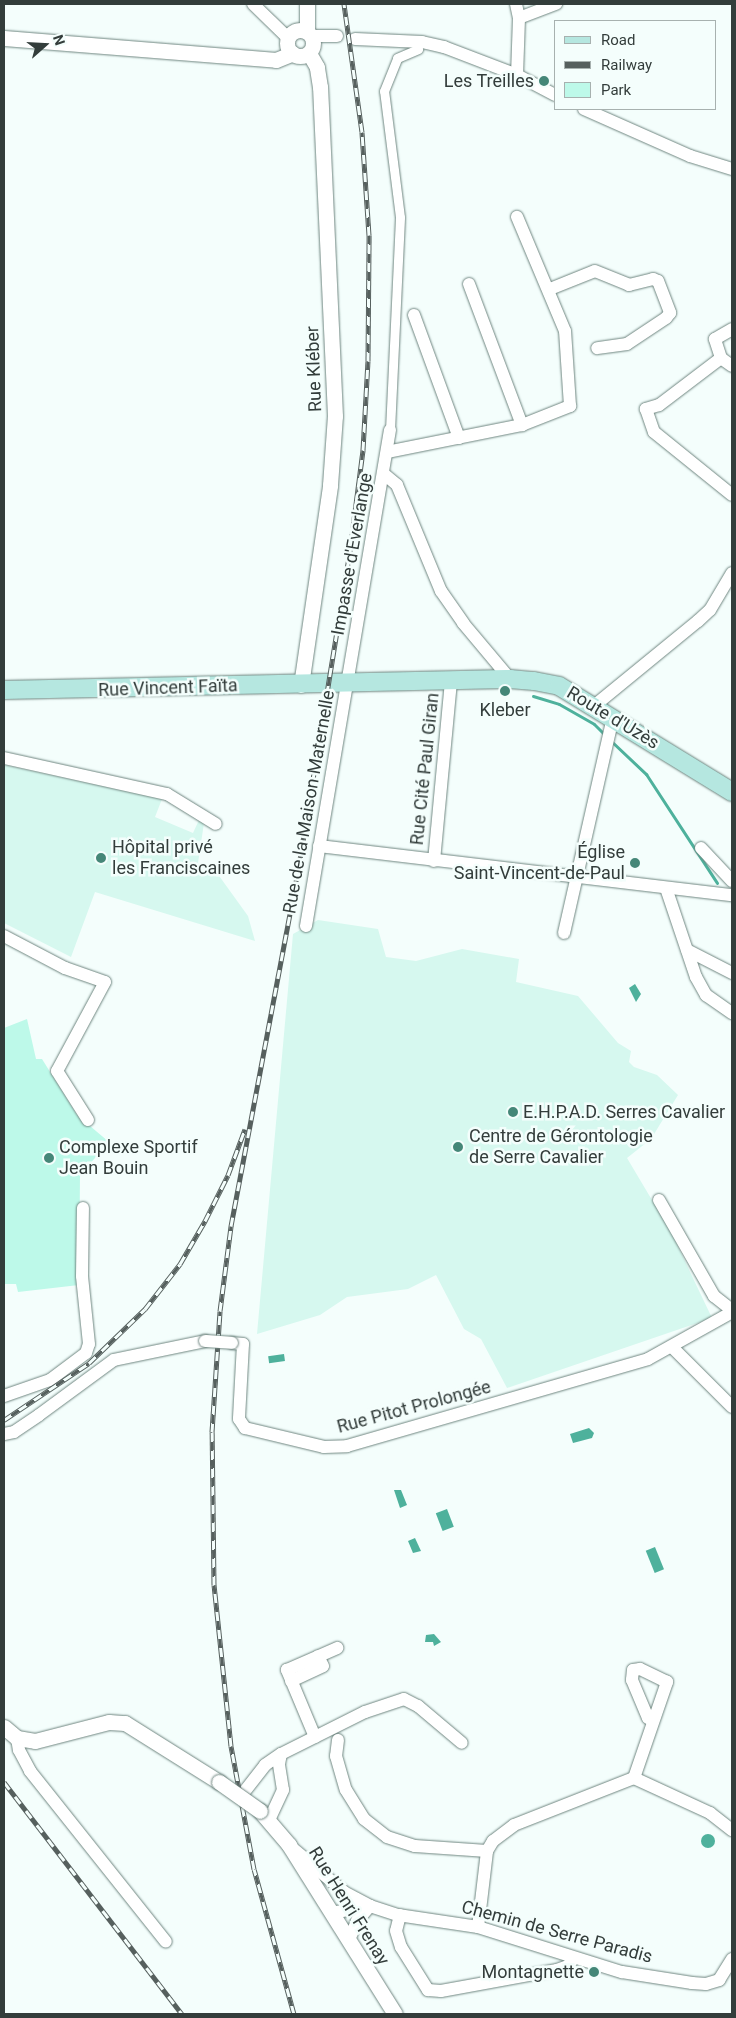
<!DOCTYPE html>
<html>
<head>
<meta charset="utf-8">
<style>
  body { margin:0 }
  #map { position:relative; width:736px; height:2018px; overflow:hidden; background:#f4fefc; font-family:Roboto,sans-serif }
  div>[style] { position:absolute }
  .built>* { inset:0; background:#d6f8ef }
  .green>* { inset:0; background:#bdf9e9 }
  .water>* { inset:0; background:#4eb19c; transform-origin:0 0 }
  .round { border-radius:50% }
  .stream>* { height:3px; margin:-1.5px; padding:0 1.5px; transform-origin:1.5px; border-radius:1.5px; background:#4eb19c }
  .roads { filter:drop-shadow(0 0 1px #6f8680) drop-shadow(0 0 1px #6f8680) }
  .pedestrian>* { height:9px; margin:-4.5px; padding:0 4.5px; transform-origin:4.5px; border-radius:4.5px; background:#fff }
  .minor>* { height:12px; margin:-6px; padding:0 6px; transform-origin:6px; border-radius:6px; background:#fff }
  .tertiary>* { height:15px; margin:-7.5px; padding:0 7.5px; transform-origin:7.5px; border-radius:7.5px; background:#fff }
  .tertiary>.ring { margin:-7.5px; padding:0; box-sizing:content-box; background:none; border:15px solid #fff; border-radius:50% }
  .secondary>* { height:18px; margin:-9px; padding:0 9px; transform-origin:9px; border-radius:9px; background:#b5e7e0 }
  .rail>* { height:5px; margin-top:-2.5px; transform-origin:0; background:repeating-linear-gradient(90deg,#f4fefc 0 9px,#56605e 0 18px); box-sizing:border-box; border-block:1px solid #56605e }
  .bridges { filter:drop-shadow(0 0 1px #6f8680) drop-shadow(0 0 1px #6f8680) }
  .minor-bridge>* { height:12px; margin:-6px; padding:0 6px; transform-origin:6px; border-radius:6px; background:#fff }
  .tertiary-bridge>* { height:15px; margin:-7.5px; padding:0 7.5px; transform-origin:7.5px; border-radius:7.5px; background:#fff }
  .dots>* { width:14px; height:14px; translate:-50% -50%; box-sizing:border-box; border:2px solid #f4fefc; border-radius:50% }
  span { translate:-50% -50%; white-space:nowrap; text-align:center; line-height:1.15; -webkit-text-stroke:5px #f4fefc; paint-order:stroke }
  .poi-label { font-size:18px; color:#333d3b }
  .right { translate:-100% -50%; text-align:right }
  .left { translate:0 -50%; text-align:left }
  .street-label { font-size:18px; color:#333d3b }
  .frame { position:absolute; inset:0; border:5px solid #333d3b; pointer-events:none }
  .legend { position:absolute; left:554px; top:20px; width:162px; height:90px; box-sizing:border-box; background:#f4fefc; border:1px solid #a7b1af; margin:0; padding:6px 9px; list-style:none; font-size:15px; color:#333d3b }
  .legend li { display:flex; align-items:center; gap:10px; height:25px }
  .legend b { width:25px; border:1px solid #a7b1af }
  .north { position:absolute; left:20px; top:20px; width:50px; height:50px; -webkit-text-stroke:4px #f4fefc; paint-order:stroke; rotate:71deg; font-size:14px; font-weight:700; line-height:20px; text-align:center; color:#333d3b }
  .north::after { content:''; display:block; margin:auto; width:18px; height:22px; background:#333d3b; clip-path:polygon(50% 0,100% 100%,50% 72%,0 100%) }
</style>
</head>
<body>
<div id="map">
  <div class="built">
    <div style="clip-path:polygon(4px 765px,162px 799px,155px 817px,193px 833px,199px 820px,204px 823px,198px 863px,217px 873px,248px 916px,255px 941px,95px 892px,71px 957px,4px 923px)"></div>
    <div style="clip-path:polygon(318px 920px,378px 929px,386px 957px,416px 961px,462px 949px,519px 959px,516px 982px,578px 996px,618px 1043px,631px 1051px,629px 1062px,634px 1067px,657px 1075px,678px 1095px,651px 1139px,627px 1158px,671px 1232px,712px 1318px,507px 1388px,481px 1339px,464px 1329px,436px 1275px,408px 1289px,347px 1297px,320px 1315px,257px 1334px,293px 934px)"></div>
  </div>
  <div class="green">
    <div style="clip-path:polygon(27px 1019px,36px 1059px,42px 1059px,77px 1115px,109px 1142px,80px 1175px,79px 1285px,18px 1292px,16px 1284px,4px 1284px,4px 1028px)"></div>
  </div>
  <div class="water">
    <div style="clip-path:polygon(635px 984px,641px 994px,636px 1002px,629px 988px)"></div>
    <div style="left:284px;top:1354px;width:7px;height:16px;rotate:82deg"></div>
    <div style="clip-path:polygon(589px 1428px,594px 1433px,592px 1438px,573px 1443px,570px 1434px)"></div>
    <div style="clip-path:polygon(394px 1490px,401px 1490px,407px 1505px,400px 1508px)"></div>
    <div style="left:447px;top:1509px;width:19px;height:12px;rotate:69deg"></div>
    <div style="clip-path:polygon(415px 1538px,421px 1551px,413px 1553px,408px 1541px)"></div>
    <div style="left:655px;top:1547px;width:24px;height:10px;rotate:68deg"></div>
    <div style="clip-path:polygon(434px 1634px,441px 1642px,434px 1646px,433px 1642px,425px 1642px,426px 1635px)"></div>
    <div class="round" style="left:701px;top:1834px;width:14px;height:14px"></div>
  </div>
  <div class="stream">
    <div style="left:533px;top:696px;width:27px;rotate:17deg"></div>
    <div style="left:559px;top:704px;width:40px;rotate:29.7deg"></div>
    <div style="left:594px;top:724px;width:17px;rotate:45deg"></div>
    <div style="left:610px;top:740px;width:50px;rotate:43.4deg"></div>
    <div style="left:646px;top:774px;width:130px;rotate:56.9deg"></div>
  </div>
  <div class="roads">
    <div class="pedestrian">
      <div style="left:390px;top:430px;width:213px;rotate:-87.3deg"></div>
      <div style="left:400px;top:217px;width:127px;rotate:-97.2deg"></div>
      <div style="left:384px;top:91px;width:35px;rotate:-68deg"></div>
      <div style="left:397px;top:58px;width:23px;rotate:-23deg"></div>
    </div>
    <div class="minor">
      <div style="left:253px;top:4px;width:49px;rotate:44.2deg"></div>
      <div style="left:516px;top:4px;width:14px;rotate:78deg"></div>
      <div style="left:519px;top:18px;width:57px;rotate:92deg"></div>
      <div style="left:519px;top:18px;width:40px;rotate:-21deg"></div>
      <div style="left:312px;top:36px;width:25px"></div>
      <div style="left:355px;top:39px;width:67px;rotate:2.6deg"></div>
      <div style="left:422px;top:42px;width:23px;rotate:13deg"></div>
      <div style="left:444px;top:47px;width:78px;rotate:21deg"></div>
      <div style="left:517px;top:75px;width:43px;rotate:27.8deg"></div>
      <div style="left:584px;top:109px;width:116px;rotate:23.9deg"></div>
      <div style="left:690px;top:156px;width:44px;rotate:17.2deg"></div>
      <div style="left:469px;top:284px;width:151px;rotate:69.4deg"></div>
      <div style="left:550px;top:289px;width:48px;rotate:-21.8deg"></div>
      <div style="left:595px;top:271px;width:37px;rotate:22deg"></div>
      <div style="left:629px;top:285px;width:25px;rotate:-14deg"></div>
      <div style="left:653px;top:279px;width:5px;rotate:22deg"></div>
      <div style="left:658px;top:281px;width:34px;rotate:69deg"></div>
      <div style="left:670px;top:313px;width:6px;rotate:129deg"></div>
      <div style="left:666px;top:318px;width:47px;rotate:146.3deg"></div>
      <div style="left:627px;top:344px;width:30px;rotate:172deg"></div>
      <div style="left:414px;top:315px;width:131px;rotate:69.9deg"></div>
      <div style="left:721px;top:358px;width:20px;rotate:-108deg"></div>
      <div style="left:715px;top:339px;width:20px;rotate:-30deg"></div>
      <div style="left:732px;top:366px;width:14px;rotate:-144deg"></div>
      <div style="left:721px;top:358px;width:78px;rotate:142.8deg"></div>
      <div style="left:659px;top:405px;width:14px;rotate:163deg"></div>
      <div style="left:646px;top:409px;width:24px;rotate:71deg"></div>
      <div style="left:654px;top:432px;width:100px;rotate:38.9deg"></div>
      <div style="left:387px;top:452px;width:138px;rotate:-11.3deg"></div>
      <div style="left:522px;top:425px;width:52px;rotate:-21.6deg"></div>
      <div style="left:570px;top:406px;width:75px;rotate:-93.8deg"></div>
      <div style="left:565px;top:331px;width:124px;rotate:-112.8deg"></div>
      <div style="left:384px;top:474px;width:17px;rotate:40deg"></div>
      <div style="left:397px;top:485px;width:115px;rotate:67.5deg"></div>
      <div style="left:441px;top:591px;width:39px;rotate:55deg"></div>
      <div style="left:463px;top:623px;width:73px;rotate:50deg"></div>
      <div style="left:594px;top:706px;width:134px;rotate:-39.3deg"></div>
      <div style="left:698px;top:621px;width:16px;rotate:-43deg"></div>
      <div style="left:710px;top:610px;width:43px;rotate:-59.3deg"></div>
      <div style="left:4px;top:758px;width:167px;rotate:12.5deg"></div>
      <div style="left:167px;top:794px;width:57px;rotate:31.5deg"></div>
      <div style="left:319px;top:846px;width:416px;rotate:6.8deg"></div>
      <div style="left:701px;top:848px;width:45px;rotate:46.8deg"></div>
      <div style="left:434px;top:861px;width:182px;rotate:-84.6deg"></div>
      <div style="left:666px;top:888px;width:94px;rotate:71.4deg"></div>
      <div style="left:696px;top:977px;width:21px;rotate:61deg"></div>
      <div style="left:706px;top:995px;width:32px;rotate:35deg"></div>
      <div style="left:306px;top:926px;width:503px;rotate:-80.39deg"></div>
      <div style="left:564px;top:933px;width:221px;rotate:-77.2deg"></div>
      <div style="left:4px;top:936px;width:69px;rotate:27.7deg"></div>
      <div style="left:65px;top:968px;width:42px;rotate:19.3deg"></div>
      <div style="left:105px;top:982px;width:101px;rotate:118.3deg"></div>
      <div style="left:57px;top:1071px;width:58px;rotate:57.7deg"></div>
      <div style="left:687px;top:950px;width:51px;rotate:27.1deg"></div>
      <div style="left:659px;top:1200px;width:111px;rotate:60.2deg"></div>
      <div style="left:714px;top:1296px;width:23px;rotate:38deg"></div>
      <div style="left:232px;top:1343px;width:11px;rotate:5deg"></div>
      <div style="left:243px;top:1344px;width:75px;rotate:93.1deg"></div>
      <div style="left:239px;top:1419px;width:11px;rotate:56deg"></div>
      <div style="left:245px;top:1428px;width:81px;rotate:13.5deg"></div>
      <div style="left:324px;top:1447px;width:23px;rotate:-2deg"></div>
      <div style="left:347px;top:1446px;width:313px;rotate:-16.1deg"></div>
      <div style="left:648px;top:1359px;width:96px;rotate:-29.2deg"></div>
      <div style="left:672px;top:1347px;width:85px;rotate:45deg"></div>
      <div style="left:4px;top:1396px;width:49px;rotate:-19.2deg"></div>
      <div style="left:50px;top:1380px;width:45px;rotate:-36.9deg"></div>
      <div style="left:86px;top:1353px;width:9px;rotate:-72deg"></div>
      <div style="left:89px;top:1344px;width:68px;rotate:-95.9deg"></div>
      <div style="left:82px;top:1276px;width:68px;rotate:-89.2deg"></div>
      <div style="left:4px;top:1434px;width:10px;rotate:-11deg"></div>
      <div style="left:14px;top:1432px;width:30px;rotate:-34deg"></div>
      <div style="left:39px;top:1415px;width:93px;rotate:-36.3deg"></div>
      <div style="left:114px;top:1360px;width:93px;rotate:-11.8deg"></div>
      <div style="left:291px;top:1681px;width:35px;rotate:-25deg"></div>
      <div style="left:323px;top:1666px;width:11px;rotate:-117deg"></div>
      <div style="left:315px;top:1737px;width:73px;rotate:-112.7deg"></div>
      <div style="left:287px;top:1670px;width:55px;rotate:-23.7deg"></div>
      <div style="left:17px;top:1738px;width:12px;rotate:81deg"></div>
      <div style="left:19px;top:1750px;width:24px;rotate:62deg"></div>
      <div style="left:30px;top:1771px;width:218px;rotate:51.5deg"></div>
      <div style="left:338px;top:1740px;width:16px;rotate:97deg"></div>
      <div style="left:336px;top:1756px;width:35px;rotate:74deg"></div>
      <div style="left:346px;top:1790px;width:34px;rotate:58deg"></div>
      <div style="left:364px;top:1819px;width:29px;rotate:38deg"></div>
      <div style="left:387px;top:1837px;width:29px;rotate:18deg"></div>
      <div style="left:415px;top:1846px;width:72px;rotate:4deg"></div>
      <div style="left:634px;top:1778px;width:102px;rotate:-71deg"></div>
      <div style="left:667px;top:1682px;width:30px;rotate:-154deg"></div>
      <div style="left:640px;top:1669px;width:7px;rotate:172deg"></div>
      <div style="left:633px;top:1670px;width:10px;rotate:96deg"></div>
      <div style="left:632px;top:1680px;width:41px;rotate:67.2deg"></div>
      <div style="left:648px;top:1718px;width:4px;rotate:27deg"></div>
      <div style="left:241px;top:1796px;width:39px;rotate:-52deg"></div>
      <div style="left:265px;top:1765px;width:19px;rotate:-35deg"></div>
      <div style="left:281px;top:1754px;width:94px;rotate:-26.6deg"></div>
      <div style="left:365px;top:1712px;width:41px;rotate:-18.4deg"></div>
      <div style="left:404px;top:1699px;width:16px;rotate:27deg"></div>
      <div style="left:418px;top:1706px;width:57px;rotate:40.1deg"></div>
      <div style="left:270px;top:1818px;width:31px;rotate:-65deg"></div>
      <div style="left:283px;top:1790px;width:26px;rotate:-99deg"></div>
      <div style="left:279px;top:1764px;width:10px;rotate:-79deg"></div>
      <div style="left:296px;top:1851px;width:63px;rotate:40.5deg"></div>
      <div style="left:344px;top:1892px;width:30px;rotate:28deg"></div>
      <div style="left:331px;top:1913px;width:40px;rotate:-10deg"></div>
      <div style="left:370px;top:1906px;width:29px;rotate:18deg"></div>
      <div style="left:398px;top:1915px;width:81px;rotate:8.5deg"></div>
      <div style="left:478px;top:1927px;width:151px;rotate:17.4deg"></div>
      <div style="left:622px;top:1972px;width:71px;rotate:8.9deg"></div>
      <div style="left:692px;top:1983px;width:14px;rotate:4deg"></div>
      <div style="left:706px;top:1984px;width:14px;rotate:-17deg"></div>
      <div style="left:719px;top:1980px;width:25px;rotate:-58deg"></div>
      <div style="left:400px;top:1915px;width:16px;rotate:104deg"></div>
      <div style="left:396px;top:1931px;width:17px;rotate:73deg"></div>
      <div style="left:401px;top:1947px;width:51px;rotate:57.9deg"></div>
      <div style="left:428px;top:1990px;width:13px;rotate:4deg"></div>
      <div style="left:441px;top:1991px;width:118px;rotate:-10.3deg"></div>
      <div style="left:557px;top:1970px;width:12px;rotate:-20deg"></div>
      <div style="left:568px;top:1966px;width:9px;rotate:-54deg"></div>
      <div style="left:478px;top:1927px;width:77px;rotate:-83.2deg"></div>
      <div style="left:487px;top:1851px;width:12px;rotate:-59deg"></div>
      <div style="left:493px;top:1841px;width:26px;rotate:-37deg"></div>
      <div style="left:514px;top:1825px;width:129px;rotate:-21.4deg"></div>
      <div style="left:634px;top:1778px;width:84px;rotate:24.7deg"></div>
      <div style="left:710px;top:1813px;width:28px;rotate:38deg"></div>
      <div style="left:349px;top:1940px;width:21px;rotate:-67deg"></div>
      <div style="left:357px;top:1921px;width:20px;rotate:-49deg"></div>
    </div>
    <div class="tertiary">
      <div class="ring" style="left:287px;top:30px;width:11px;height:11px"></div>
      <div style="left:307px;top:31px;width:27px;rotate:-90deg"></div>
      <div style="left:4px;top:38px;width:273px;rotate:4.6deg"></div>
      <div style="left:276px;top:60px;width:18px;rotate:-22deg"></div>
      <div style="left:301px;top:685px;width:202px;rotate:-81.7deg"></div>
      <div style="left:330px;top:485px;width:69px;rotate:-85.9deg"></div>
      <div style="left:335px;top:416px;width:329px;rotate:-92.6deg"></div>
      <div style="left:320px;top:87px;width:20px;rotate:-99deg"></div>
      <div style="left:317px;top:67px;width:16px;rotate:-120deg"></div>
      <div style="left:4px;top:1727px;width:17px;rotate:40deg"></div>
      <div style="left:17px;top:1738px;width:18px;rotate:9deg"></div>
      <div style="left:35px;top:1741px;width:76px;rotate:-14.4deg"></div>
      <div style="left:109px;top:1722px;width:16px;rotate:4deg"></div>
      <div style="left:125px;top:1723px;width:111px;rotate:32.1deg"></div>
      <div style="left:260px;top:1811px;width:45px;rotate:49.5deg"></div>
      <div style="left:289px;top:1845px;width:199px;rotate:57.9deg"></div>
    </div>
    <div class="secondary">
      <div style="left:4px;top:690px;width:506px;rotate:-1.25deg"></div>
      <div style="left:510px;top:679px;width:24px;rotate:5deg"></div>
      <div style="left:534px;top:681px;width:25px;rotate:11deg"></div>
      <div style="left:559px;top:686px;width:203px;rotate:31.5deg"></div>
    </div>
  </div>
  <div class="rail">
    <div style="left:4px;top:1420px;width:102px;rotate:-33.8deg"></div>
    <div style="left:89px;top:1363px;width:78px;rotate:-44deg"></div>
    <div style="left:145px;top:1309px;width:57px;rotate:-52.1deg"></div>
    <div style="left:180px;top:1264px;width:50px;rotate:-59.8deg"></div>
    <div style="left:205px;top:1221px;width:51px;rotate:-63.4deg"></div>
    <div style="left:228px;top:1175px;width:49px;rotate:-69.7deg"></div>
    <div style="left:4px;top:1782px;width:292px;rotate:52.5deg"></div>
    <div style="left:294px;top:2014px;width:150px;rotate:-105.4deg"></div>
    <div style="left:254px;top:1869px;width:125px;rotate:-100.6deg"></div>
    <div style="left:231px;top:1746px;width:162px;rotate:-96deg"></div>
    <div style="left:214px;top:1585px;width:153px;rotate:-90.7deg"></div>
    <div style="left:212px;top:1432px;width:121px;rotate:-86.2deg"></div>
    <div style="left:220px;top:1311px;width:86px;rotate:-82.6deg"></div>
    <div style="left:231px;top:1226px;width:360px;rotate:-79.3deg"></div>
    <div style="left:298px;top:872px;width:318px;rotate:-80.8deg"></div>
    <div style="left:349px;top:558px;width:109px;rotate:-82.6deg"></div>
    <div style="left:363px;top:450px;width:89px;rotate:-86.8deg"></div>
    <div style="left:368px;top:361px;width:126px;rotate:-89.5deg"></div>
    <div style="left:369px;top:235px;width:103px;rotate:-93.9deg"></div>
    <div style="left:362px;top:132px;width:129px;rotate:-98deg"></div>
  </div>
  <div class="bridges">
    <div class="minor-bridge">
      <div style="left:205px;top:1341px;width:27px;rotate:4deg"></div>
    </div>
    <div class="tertiary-bridge">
      <div style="left:219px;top:1782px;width:50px;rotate:35.3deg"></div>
    </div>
  </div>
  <div class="dots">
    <div style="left:544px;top:81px;background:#458778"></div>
    <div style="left:505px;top:691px;background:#458778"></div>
    <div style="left:101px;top:858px;background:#458778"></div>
    <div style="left:635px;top:863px;background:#458778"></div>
    <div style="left:513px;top:1112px;background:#458778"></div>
    <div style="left:458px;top:1147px;background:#458778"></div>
    <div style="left:49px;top:1158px;background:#458778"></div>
    <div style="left:594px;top:1972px;background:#458778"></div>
  </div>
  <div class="poi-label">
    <span class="right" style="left:534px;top:81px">Les Treilles</span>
    <span style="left:505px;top:710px">Kleber</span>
    <span class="left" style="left:112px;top:858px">Hôpital privé<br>les Franciscaines</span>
    <span class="right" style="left:625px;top:863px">Église<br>Saint-Vincent-de-Paul</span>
    <span class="left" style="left:523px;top:1112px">E.H.P.A.D. Serres Cavalier</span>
    <span class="left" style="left:469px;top:1147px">Centre de Gérontologie<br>de Serre Cavalier</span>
    <span class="left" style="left:59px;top:1158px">Complexe Sportif<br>Jean Bouin</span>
    <span class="right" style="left:584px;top:1972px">Montagnette</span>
  </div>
  <div class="street-label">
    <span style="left:314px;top:369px;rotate:-92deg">Rue Kléber</span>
    <span style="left:352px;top:554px;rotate:-80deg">Impasse d'Everlange</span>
    <span style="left:168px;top:688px;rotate:-2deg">Rue Vincent Faïta</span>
    <span style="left:613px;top:718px;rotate:31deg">Route d'Uzès</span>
    <span style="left:425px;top:769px;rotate:-84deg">Rue Cité Paul Giran</span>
    <span style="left:309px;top:802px;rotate:-80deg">Rue de la Maison Maternelle</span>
    <span style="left:414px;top:1407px;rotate:-15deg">Rue Pitot Prolongée</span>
    <span style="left:349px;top:1906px;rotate:58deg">Rue Henri Frenay</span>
    <span style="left:557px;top:1932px;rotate:15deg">Chemin de Serre Paradis</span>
  </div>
  <div class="frame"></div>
  <ul class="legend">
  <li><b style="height:6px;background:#b5e7e0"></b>Road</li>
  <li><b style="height:6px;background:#56605e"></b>Railway</li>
  <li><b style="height:14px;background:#bdf9e9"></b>Park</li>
  </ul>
  <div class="north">N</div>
</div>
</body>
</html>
